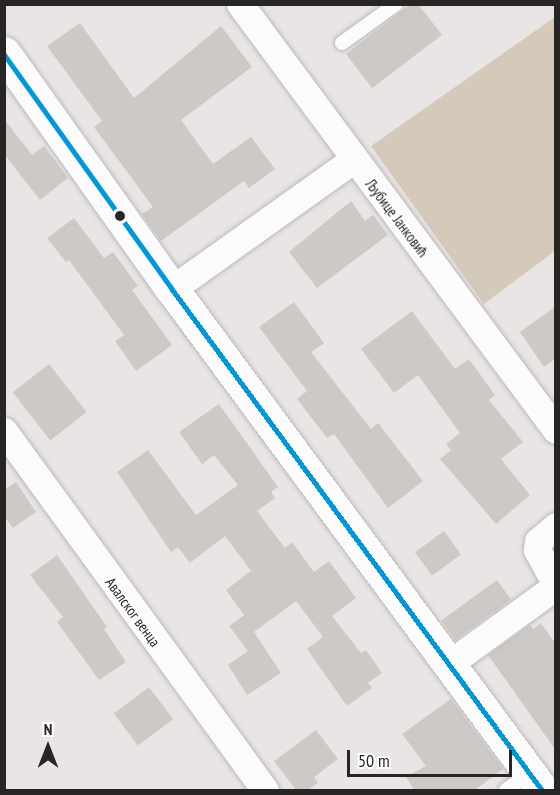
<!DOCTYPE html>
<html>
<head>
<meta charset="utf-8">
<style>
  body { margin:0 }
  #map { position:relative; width:560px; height:795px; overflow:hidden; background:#e9e5e4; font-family:"PT Sans Narrow",sans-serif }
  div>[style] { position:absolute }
  .green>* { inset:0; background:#d5c9ba }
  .building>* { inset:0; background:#ccc9c7; transform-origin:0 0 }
  .roads { filter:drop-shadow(0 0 2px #bcb9b9) drop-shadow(0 0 2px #bcb9b9) }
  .lane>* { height:14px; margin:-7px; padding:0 7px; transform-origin:7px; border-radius:7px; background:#fcfbfb }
  .street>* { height:27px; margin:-13.5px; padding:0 13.5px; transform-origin:13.5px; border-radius:13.5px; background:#fcfbfb }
  .secondary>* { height:33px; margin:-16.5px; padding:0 16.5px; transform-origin:16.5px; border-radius:16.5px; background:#fcfbfb }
  .bus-1>* { height:4.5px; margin:-2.25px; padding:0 2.25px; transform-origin:2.25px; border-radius:2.25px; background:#0098da }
  .dots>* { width:16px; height:16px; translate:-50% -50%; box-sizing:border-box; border:3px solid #fff; border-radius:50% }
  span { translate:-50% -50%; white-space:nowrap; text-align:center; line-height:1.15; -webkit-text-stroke:4.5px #fff; paint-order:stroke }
  .street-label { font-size:15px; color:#282625 }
  .frame { position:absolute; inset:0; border:6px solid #282625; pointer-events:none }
  .north { position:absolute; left:18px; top:717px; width:60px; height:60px; -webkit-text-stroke:4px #fff; paint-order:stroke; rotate:0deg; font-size:16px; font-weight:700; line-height:24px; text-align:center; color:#282625 }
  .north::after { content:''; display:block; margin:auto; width:21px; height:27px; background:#282625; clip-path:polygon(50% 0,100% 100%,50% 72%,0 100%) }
  .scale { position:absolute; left:347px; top:750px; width:165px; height:27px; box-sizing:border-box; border:3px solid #282625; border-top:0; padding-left:8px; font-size:18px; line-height:21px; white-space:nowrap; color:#282625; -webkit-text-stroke:4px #fff; paint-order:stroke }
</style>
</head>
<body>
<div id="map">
  <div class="green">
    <div style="clip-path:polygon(555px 17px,555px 251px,484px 304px,371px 146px)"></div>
  </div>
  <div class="building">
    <div style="clip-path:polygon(411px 4px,418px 4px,442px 35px,372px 88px,346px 54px)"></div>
    <div style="clip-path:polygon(80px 23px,134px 98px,221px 26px,252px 67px,181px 120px,213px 164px,251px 137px,275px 169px,249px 188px,244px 181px,161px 241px,142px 214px,153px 207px,94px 127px,102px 121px,47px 46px)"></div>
    <div style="clip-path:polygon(4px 119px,32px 155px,44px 146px,68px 178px,40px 200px,4px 154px)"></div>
    <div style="clip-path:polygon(351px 201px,365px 221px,373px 215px,388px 235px,317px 288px,289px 252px)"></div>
    <div style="clip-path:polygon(74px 218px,104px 258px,113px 252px,138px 286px,132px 290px,172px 345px,136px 371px,115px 341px,124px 335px,69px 260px,66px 262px,47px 238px)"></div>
    <div style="clip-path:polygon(294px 302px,324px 343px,311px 352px,371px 429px,378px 423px,423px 481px,388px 508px,334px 434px,327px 438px,297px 399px,307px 391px,259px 327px)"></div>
    <div style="clip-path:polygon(555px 307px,555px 359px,544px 367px,520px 332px)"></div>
    <div style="clip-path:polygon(412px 311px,455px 369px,469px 359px,495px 395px,489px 400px,523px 442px,501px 459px,530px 495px,496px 524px,440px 459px,451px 450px,446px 444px,460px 433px,418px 375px,394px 393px,361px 349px)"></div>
    <div style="left:49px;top:364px;width:61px;height:46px;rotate:52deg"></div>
    <div style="clip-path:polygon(219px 404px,278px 487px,271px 492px,275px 498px,257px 511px,285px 548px,292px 542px,314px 572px,329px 561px,356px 598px,332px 616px,361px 653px,366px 650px,382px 673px,368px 683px,372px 688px,347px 706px,307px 649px,323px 637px,296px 601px,254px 632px,281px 673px,247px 695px,228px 665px,248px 651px,229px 626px,244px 615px,226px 590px,251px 571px,225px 536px,190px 563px,178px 547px,171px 552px,117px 472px,148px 450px,196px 515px,238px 485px,214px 455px,202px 464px,179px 432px)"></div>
    <div style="clip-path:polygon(16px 482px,36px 512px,13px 528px,4px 516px,4px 490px)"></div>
    <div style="left:444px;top:531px;width:29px;height:36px;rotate:54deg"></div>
    <div style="clip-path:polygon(57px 555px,107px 627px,104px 629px,126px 662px,99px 680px,57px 622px,63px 617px,30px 575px)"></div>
    <div style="left:497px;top:580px;width:24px;height:69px;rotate:54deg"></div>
    <div style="clip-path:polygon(541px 623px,555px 643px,555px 749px,488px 655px,530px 625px,533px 629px)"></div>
    <div style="left:149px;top:687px;width:40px;height:44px;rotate:53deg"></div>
    <div style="clip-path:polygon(451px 699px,503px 769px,475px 790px,414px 790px,406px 777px,426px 766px,402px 734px)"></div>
    <div style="clip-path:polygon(316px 730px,338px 759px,314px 777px,318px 783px,308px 790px,296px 790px,274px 761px)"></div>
  </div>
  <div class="roads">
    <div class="lane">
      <div style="left:342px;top:43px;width:67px;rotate:-35.8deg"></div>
      <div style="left:506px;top:790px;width:29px;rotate:-36deg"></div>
    </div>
    <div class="street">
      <div style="left:240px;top:4px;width:530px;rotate:53.43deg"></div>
      <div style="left:172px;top:289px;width:222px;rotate:-35.5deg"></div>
      <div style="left:4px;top:431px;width:444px;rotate:54deg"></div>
      <div style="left:556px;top:526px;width:23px;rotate:140deg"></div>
      <div style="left:538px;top:541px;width:9px;rotate:96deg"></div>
      <div style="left:537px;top:550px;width:39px;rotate:61deg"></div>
      <div style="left:450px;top:663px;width:131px;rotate:-36deg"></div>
    </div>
    <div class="secondary">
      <div style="left:4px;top:53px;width:290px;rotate:54.6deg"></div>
      <div style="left:172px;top:289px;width:623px;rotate:53.55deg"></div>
    </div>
  </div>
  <div class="bus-1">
    <div style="left:4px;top:54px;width:289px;rotate:54.4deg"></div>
    <div style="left:172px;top:289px;width:623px;rotate:53.55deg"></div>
  </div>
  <div class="dots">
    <div style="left:120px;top:216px;background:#282625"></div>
  </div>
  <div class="street-label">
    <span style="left:397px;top:218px;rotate:53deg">Љубице Јанковић</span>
    <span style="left:133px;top:612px;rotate:54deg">Авалског венца</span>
  </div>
  <div class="frame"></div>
  <div class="north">N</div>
  <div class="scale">50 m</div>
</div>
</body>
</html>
